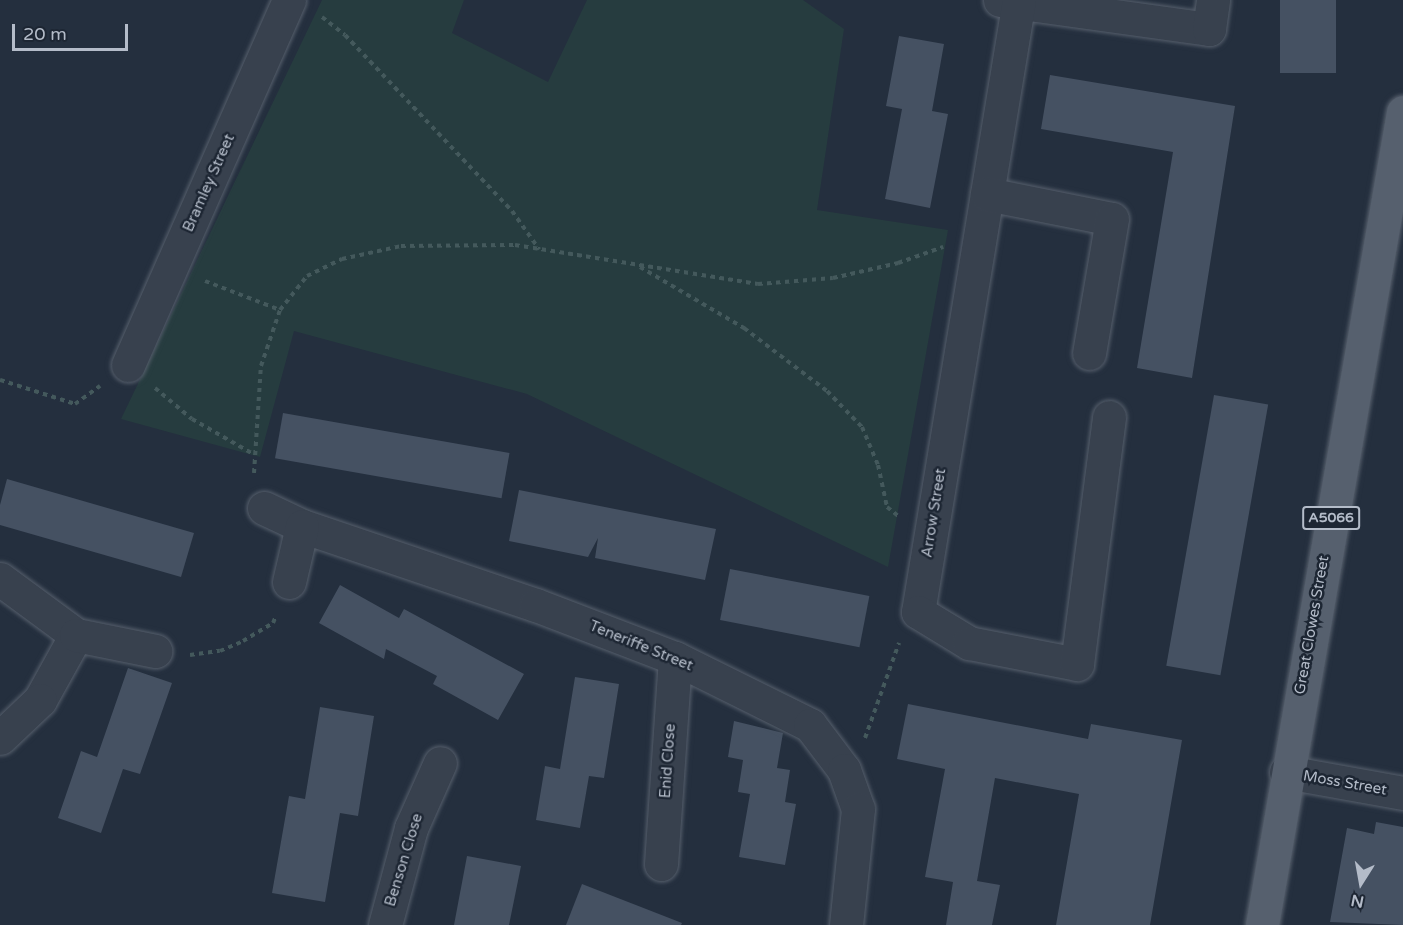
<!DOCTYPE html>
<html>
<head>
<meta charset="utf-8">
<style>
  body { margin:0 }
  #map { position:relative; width:1403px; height:925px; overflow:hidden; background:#242f3e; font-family:"Varela Round",sans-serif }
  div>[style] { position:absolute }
  .green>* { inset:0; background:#263c3f }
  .building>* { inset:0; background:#455162; transform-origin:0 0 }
  .path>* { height:4px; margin-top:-2px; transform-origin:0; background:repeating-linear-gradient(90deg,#44595c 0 4.5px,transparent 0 9px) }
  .roads { filter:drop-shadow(0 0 2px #565f6c) drop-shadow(0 0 2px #565f6c) }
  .street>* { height:33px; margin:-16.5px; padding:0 16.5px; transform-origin:16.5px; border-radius:16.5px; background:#38414e }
  .primary>* { height:33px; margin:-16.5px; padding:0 16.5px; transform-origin:16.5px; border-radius:16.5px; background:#56606e }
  span { translate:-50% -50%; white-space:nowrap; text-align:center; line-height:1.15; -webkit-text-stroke:5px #1d2633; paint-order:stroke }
  .shield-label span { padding:2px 4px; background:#1d2633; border:2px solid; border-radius:4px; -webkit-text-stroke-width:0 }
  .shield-label { font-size:14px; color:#b4bcc9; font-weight:700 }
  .street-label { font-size:15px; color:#b4bcc9 }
  .north { position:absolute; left:1331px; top:853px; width:60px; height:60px; -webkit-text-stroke:4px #1d2633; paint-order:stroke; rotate:191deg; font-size:16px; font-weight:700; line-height:24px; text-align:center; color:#b4bcc9 }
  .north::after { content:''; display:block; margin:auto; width:21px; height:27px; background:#b4bcc9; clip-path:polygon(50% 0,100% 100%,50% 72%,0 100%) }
  .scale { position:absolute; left:12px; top:24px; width:116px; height:27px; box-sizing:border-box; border:3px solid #b4bcc9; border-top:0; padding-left:8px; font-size:18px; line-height:21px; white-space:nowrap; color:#b4bcc9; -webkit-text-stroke:4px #1d2633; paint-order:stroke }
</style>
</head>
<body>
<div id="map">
  <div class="green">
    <div style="clip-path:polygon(322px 0,464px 0,452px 33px,548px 82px,587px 0,803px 0,844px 29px,817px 210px,948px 230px,888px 567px,527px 394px,294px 331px,260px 457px,121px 419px)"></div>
  </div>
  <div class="building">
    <div style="left:1280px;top:0;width:56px;height:73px"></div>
    <div style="clip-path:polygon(899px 36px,944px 44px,932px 111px,948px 114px,930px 208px,885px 199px,902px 109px,886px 106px)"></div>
    <div style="clip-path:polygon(1050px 75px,1235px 106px,1192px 378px,1137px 368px,1173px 152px,1041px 129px)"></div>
    <div style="left:1214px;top:395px;width:55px;height:275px;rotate:10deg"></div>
    <div style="left:283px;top:413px;width:230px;height:46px;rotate:10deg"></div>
    <div style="clip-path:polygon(7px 479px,194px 533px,181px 577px,0 525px,0 505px)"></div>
    <div style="clip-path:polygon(519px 490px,716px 529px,705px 580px,595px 558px,598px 538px,588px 557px,509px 541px)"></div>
    <div style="left:730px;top:569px;width:142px;height:52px;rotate:11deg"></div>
    <div style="clip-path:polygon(340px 585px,399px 618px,404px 609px,524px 674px,498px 720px,433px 684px,437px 676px,386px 649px,384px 659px,319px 623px)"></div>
    <div style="clip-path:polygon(128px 668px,172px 683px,140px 774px,123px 769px,101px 833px,58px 818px,81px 751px,97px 757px)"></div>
    <div style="clip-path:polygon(575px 677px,619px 684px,604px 778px,589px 776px,580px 828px,536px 820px,545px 766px,560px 769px)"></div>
    <div style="clip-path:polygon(908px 704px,1088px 739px,1091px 724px,1182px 740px,1150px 925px,1056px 925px,1079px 794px,995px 778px,977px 881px,1000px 885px,992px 925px,946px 925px,953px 882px,925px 877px,945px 769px,897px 759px)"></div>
    <div style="clip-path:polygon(320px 707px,374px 716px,358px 816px,340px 813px,325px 902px,272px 893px,289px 796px,305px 799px)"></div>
    <div style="clip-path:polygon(734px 721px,783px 733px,777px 768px,790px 770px,785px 802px,796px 804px,785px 865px,739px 857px,750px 794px,738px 792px,743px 760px,728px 757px)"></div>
    <div style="clip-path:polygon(1376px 822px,1403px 827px,1403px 925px,1330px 922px,1347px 828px,1374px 834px)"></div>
    <div style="clip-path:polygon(467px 856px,521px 866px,509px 925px,454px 925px)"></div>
    <div style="clip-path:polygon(582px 884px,682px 923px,681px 925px,566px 925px)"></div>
  </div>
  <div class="path">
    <div style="left:322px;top:17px;width:29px;rotate:38deg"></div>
    <div style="left:345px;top:35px;width:243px;rotate:46.5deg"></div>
    <div style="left:512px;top:211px;width:47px;rotate:54.6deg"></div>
    <div style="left:640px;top:267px;width:121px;rotate:30.4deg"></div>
    <div style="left:744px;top:328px;width:104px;rotate:37.2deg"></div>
    <div style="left:827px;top:391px;width:50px;rotate:45.8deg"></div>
    <div style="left:862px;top:427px;width:41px;rotate:67.2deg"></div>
    <div style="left:878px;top:465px;width:43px;rotate:77.9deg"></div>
    <div style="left:887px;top:507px;width:14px;rotate:39deg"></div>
    <div style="left:205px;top:281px;width:80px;rotate:21.1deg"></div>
    <div style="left:0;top:380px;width:79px;rotate:17.7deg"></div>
    <div style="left:75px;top:404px;width:31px;rotate:-36deg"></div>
    <div style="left:155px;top:388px;width:48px;rotate:40deg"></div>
    <div style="left:192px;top:419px;width:70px;rotate:29.8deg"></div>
    <div style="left:254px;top:473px;width:107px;rotate:-86.3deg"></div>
    <div style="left:261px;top:366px;width:59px;rotate:-71.3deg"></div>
    <div style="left:280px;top:310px;width:43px;rotate:-51.5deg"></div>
    <div style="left:307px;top:276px;width:39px;rotate:-26deg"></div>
    <div style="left:342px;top:259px;width:60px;rotate:-12.4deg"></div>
    <div style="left:401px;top:246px;width:114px;rotate:-0.5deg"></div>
    <div style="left:515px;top:245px;width:246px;rotate:9.1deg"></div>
    <div style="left:758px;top:284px;width:75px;rotate:-4.6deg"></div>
    <div style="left:833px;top:278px;width:67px;rotate:-13deg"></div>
    <div style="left:898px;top:263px;width:48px;rotate:-19.6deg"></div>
    <div style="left:190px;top:655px;width:30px;rotate:-8deg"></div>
    <div style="left:220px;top:651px;width:25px;rotate:-23deg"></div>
    <div style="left:243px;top:641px;width:35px;rotate:-31deg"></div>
    <div style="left:273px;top:623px;width:8px;rotate:-67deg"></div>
    <div style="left:865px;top:738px;width:101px;rotate:-70.3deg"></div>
  </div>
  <div class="roads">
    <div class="street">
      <div style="left:1000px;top:0;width:211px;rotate:7.9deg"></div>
      <div style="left:1209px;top:29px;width:29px;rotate:-82deg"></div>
      <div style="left:1019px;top:0;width:620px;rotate:99.37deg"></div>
      <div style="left:918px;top:612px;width:60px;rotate:31.3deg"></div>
      <div style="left:969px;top:643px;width:110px;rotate:11deg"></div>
      <div style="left:1077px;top:664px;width:249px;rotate:-82.6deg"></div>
      <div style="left:987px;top:194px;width:127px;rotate:11.3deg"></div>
      <div style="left:1112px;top:219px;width:136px;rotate:99.7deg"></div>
      <div style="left:128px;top:365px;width:399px;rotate:-66.2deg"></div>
      <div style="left:264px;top:508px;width:42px;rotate:25.3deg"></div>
      <div style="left:302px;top:526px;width:247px;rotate:18.7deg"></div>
      <div style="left:536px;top:605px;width:149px;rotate:20.9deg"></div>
      <div style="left:675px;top:658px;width:151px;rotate:26.4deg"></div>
      <div style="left:810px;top:725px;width:56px;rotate:52.9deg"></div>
      <div style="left:844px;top:770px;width:41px;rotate:70.3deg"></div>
      <div style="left:858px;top:809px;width:117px;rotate:95.9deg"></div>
      <div style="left:0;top:579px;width:94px;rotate:36.4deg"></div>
      <div style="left:76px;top:635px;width:74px;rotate:119deg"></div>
      <div style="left:40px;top:700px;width:55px;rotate:136.5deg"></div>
      <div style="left:289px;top:582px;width:57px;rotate:-76.9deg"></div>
      <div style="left:76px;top:635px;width:81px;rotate:11.4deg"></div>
      <div style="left:1286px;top:772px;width:119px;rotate:10.2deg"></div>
      <div style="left:661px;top:864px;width:206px;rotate:-86.1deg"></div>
      <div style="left:385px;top:925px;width:100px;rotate:-75deg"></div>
      <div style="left:411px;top:828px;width:71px;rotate:-66deg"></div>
    </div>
    <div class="primary">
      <div style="left:1262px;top:925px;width:825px;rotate:-80.16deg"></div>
    </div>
  </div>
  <div class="shield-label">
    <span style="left:1331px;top:518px">A5066</span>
  </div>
  <div class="street-label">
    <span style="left:209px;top:183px;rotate:-66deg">Bramley Street</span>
    <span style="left:934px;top:513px;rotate:-81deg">Arrow Street</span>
    <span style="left:1312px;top:625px;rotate:-80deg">Great Clowes Street</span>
    <span style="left:641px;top:646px;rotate:22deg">Teneriffe Street</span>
    <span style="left:668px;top:761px;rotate:-86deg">Enid Close</span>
    <span style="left:1345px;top:783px;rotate:10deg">Moss Street</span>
    <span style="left:404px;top:860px;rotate:-73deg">Benson Close</span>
  </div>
  <div class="north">N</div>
  <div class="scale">20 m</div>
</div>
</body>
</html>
